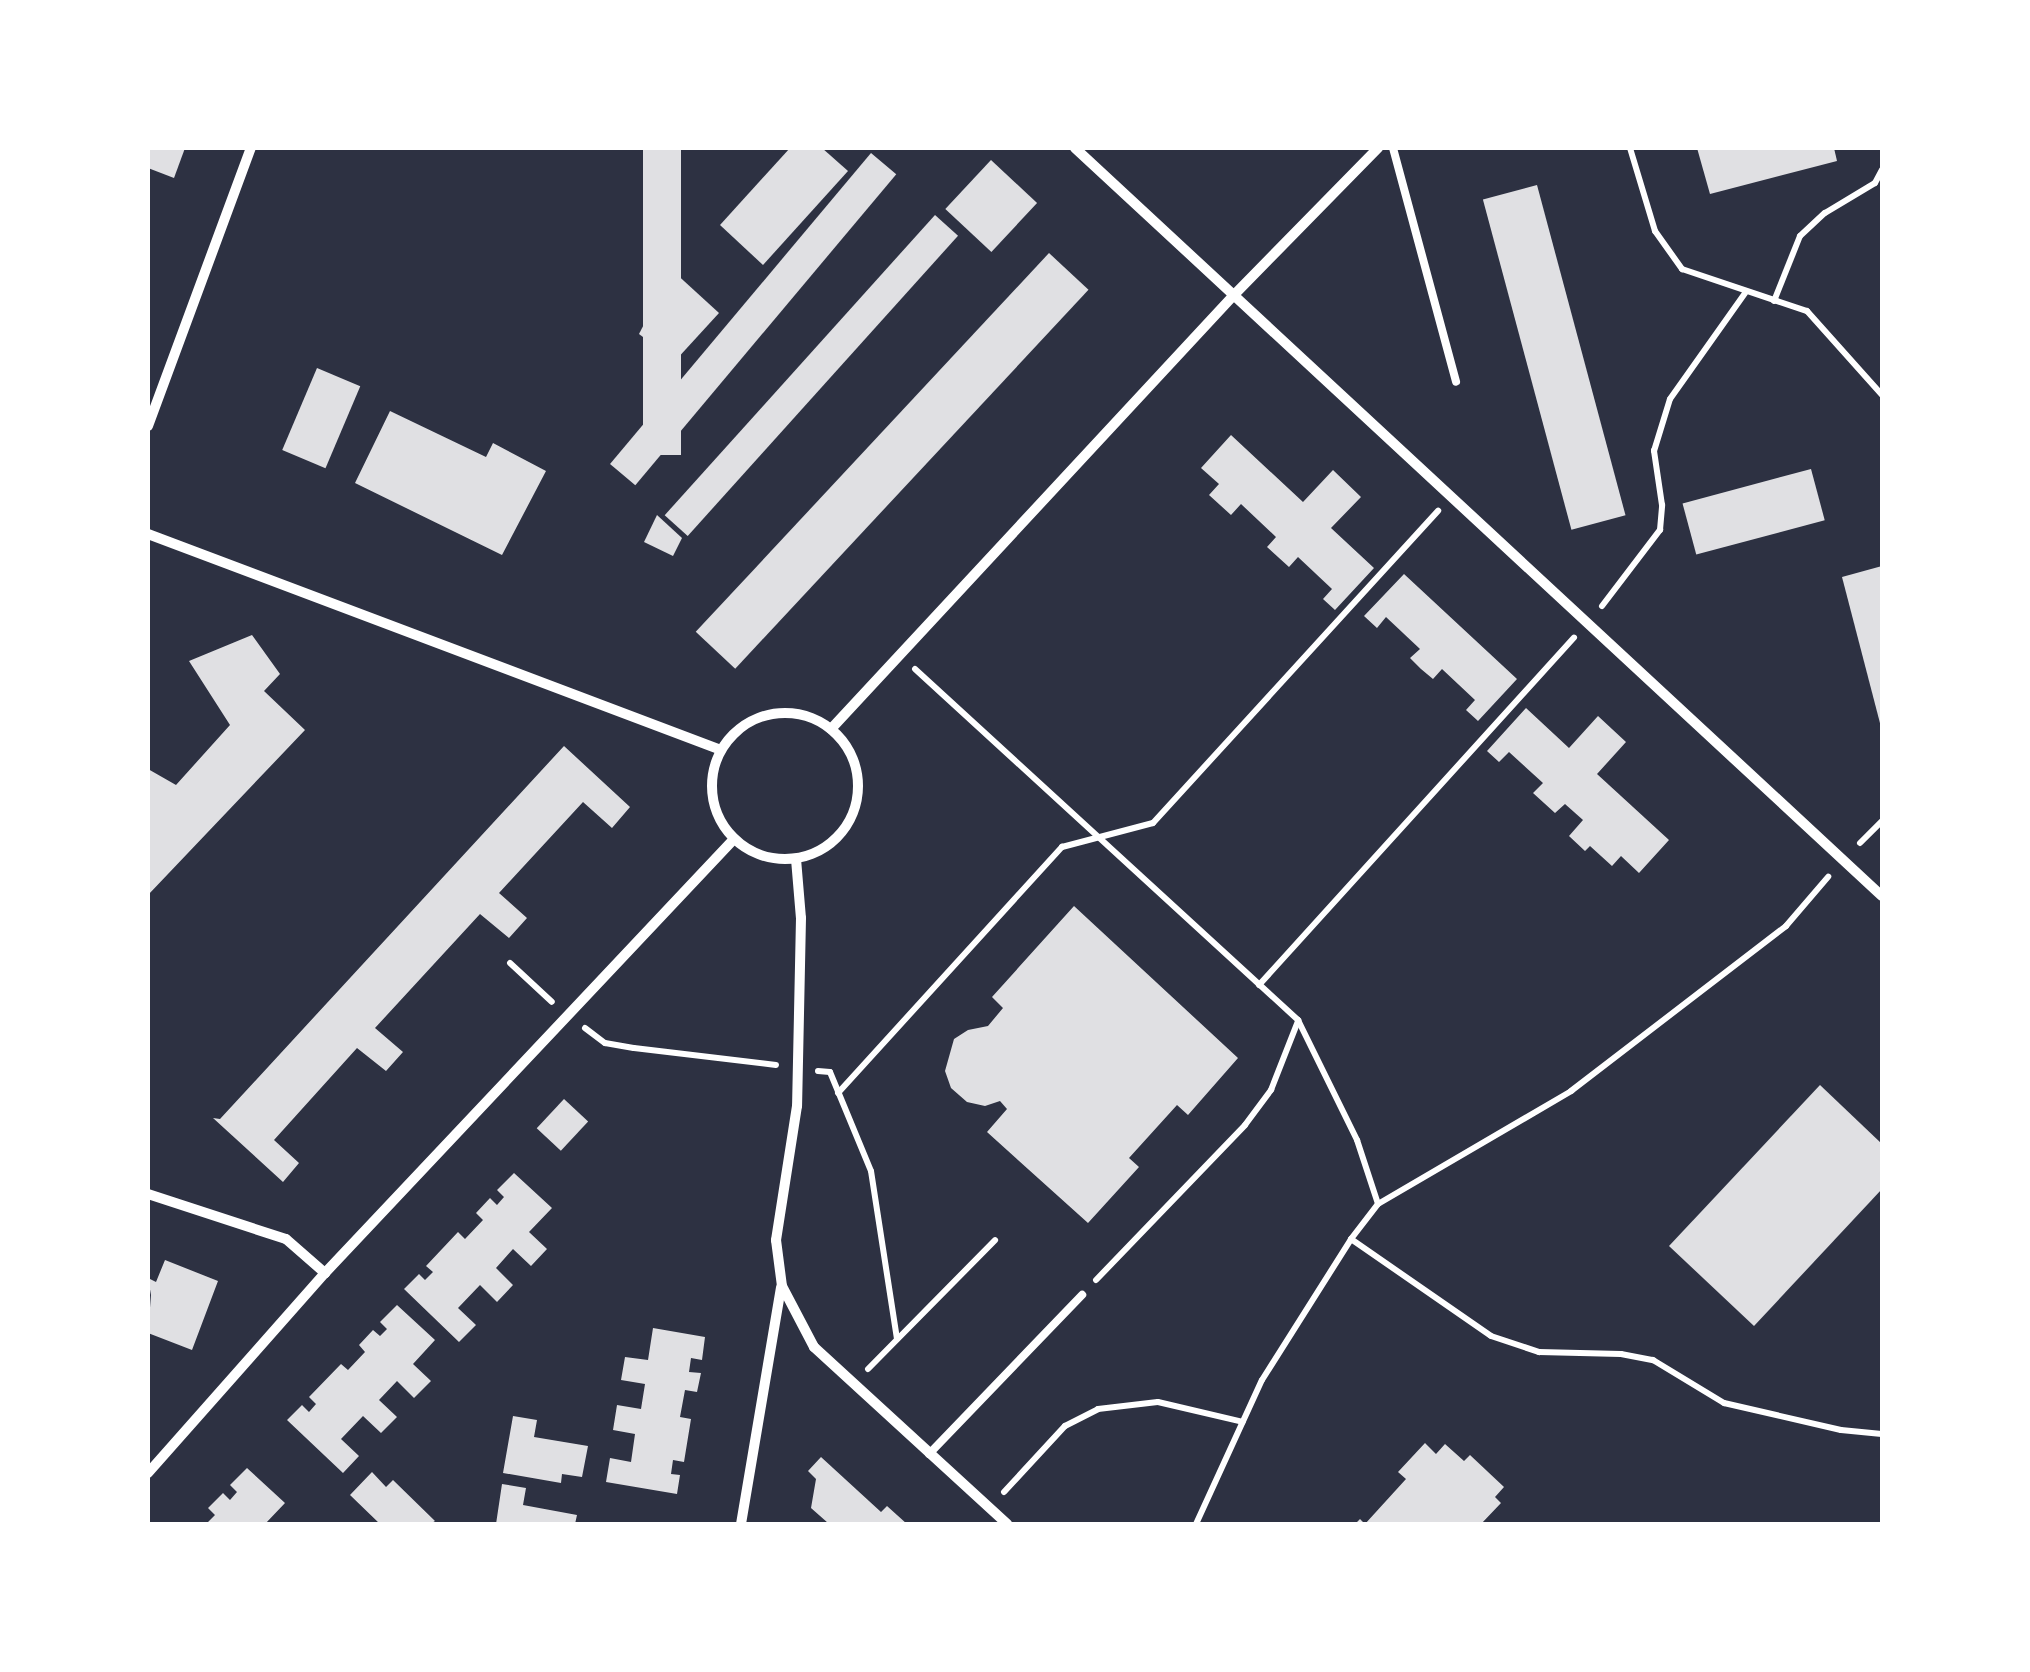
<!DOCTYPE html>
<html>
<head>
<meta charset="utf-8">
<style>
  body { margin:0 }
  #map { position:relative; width:2030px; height:1672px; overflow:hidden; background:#2d3142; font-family:Roboto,sans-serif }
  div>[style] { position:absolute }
  .building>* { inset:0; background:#e0e0e3; transform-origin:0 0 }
  .path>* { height:6px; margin:-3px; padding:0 3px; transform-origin:3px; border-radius:3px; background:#fff }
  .service>* { height:8px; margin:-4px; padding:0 4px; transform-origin:4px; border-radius:4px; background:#fff }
  .minor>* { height:10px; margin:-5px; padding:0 5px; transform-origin:5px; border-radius:5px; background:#fff }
  .minor>.ring { margin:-5px; padding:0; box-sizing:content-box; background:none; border:10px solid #fff; border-radius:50% }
  span { translate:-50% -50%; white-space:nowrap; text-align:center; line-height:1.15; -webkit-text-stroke:9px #fff; paint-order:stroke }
  .frame { position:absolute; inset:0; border:150px solid #fff; pointer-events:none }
</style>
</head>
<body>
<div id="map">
  <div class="building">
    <div style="clip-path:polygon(148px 148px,185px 148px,174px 178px,148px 168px)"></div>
    <div style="left:643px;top:148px;width:38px;height:307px"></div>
    <div style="clip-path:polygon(790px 148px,822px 148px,848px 171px,763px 265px,720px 225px)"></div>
    <div style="clip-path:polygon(1697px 148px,1834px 148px,1837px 161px,1710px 194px)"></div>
    <div style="left:871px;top:153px;width:33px;height:406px;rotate:40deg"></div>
    <div style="left:991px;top:160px;width:63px;height:67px;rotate:43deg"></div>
    <div style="left:1537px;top:185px;width:342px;height:56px;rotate:75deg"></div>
    <div style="left:935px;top:215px;width:31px;height:404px;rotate:42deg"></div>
    <div style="left:1049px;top:253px;width:54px;height:518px;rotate:43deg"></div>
    <div style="clip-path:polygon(672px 270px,719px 313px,675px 361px,639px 334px)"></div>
    <div style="left:317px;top:368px;width:47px;height:89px;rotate:23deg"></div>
    <div style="clip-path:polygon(390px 411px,486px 457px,493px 443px,546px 471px,502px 555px,355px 483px)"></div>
    <div style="clip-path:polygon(1231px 435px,1303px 502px,1333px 470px,1361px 497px,1331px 528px,1374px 568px,1335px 610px,1323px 599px,1332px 589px,1298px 557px,1289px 567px,1267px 547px,1276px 537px,1241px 504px,1231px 515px,1209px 495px,1219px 484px,1201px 468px)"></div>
    <div style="left:1811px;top:469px;width:53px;height:133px;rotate:75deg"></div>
    <div style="clip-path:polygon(657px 515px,682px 538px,673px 556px,644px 542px)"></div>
    <div style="clip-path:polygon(1882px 566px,1882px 727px,1881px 727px,1842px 577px)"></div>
    <div style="clip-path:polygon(1404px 574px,1517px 679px,1478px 721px,1466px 710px,1475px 700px,1442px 669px,1433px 679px,1421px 669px,1410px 658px,1420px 649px,1386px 617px,1377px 628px,1364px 616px)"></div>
    <div style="clip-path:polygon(252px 635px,280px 674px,264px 691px,305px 730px,148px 895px,148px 769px,176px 785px,230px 725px,189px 661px)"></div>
    <div style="clip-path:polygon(1526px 708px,1569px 748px,1598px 716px,1626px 742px,1597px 774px,1669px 840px,1639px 873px,1621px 856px,1612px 866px,1590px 846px,1585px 851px,1569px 836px,1583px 820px,1565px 804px,1555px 813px,1533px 793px,1543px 783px,1509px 752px,1499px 762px,1487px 751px)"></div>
    <div style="clip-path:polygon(564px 746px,630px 807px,612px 828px,583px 802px,499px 893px,527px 918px,509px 938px,480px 914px,375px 1028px,403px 1052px,386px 1071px,357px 1048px,274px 1140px,299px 1163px,283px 1182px,213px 1118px,220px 1119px)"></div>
    <div style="clip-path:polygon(1074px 906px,1238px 1058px,1188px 1115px,1177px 1105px,1129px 1158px,1139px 1167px,1088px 1223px,987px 1132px,1007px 1109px,1000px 1101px,985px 1106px,967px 1102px,951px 1088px,945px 1071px,954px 1039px,968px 1030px,988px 1026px,1003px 1008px,992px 997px)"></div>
    <div style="clip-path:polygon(1820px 1085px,1882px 1144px,1882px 1189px,1754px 1326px,1669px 1246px)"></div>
    <div style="left:564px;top:1099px;width:33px;height:40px;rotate:43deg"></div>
    <div style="clip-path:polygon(514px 1173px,552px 1208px,529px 1232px,547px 1249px,531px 1266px,513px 1249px,496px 1268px,513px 1285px,497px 1302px,480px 1285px,458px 1308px,476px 1325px,459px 1342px,404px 1289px,419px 1274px,425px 1280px,433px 1272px,426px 1266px,458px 1232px,465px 1239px,483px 1220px,476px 1213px,490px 1198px,497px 1205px,504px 1197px,497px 1190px)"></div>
    <div style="clip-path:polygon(165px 1260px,218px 1281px,192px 1350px,148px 1333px,151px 1295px,148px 1278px,156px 1282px)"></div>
    <div style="clip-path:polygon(397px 1305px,435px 1340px,413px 1364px,431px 1381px,414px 1398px,397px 1381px,379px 1400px,397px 1417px,381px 1433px,363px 1416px,341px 1439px,359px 1456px,343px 1473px,287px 1420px,302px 1405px,309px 1412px,316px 1404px,309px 1397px,341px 1364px,348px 1370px,365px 1352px,359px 1345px,373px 1330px,380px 1336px,387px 1329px,380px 1322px)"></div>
    <div style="clip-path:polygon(653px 1328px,705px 1337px,702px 1360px,691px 1358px,689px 1372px,701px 1373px,697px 1392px,685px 1390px,680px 1417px,691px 1419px,684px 1462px,673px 1460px,671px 1474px,680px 1475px,677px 1494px,606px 1482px,610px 1458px,631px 1462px,635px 1434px,613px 1430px,617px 1405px,641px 1409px,645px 1384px,621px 1380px,625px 1357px,648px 1360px)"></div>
    <div style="clip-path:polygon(513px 1416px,537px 1420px,534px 1437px,588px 1446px,582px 1477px,562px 1474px,561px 1483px,503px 1473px)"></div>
    <div style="clip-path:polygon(1425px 1443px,1436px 1454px,1445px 1444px,1464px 1461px,1470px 1455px,1504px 1487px,1495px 1497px,1501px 1503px,1481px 1524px,1355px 1524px,1360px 1519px,1365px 1524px,1406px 1479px,1398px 1472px)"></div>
    <div style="clip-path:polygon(821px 1457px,881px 1512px,887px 1506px,907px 1524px,828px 1523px,811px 1508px,816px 1479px,808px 1471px)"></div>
    <div style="clip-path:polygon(247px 1468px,285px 1503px,265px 1524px,206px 1524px,215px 1515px,208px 1508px,223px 1493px,230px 1500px,237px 1492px,230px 1485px)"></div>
    <div style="clip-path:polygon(372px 1472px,386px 1487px,393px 1480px,435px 1521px,430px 1524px,380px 1524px,350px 1495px)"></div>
    <div style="clip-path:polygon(502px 1484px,526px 1488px,523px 1505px,577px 1515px,575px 1524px,496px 1524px)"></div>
  </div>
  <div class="path">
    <div style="left:1630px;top:148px;width:87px;rotate:73.2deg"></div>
    <div style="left:1655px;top:231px;width:47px;rotate:54.6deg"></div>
    <div style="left:1682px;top:269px;width:132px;rotate:18.6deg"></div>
    <div style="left:1807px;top:311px;width:113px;rotate:48.2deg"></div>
    <div style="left:1774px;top:301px;width:70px;rotate:-68.2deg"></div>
    <div style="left:1800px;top:236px;width:34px;rotate:-43deg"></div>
    <div style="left:1825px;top:213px;width:58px;rotate:-31deg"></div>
    <div style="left:1875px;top:183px;width:15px;rotate:-62deg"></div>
    <div style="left:1602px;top:606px;width:96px;rotate:-52.7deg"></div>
    <div style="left:1660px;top:530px;width:25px;rotate:-85deg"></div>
    <div style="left:1662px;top:505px;width:55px;rotate:-98.4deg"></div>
    <div style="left:1654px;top:451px;width:54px;rotate:-72.9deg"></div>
    <div style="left:1670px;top:399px;width:130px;rotate:-54.7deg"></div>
    <div style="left:915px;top:669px;width:520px;rotate:42.5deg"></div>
    <div style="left:1298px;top:1020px;width:134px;rotate:63.8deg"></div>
    <div style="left:1357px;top:1140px;width:67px;rotate:71.8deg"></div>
    <div style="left:1860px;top:843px;width:31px;rotate:-45deg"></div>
    <div style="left:510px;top:963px;width:57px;rotate:42.9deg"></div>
    <div style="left:1259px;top:985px;width:469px;rotate:-47.8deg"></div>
    <div style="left:585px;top:1028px;width:25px;rotate:37deg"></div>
    <div style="left:605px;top:1043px;width:29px;rotate:10deg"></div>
    <div style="left:634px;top:1048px;width:143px;rotate:6.8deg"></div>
    <div style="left:818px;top:1071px;width:12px;rotate:5deg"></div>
    <div style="left:830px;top:1072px;width:107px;rotate:67.5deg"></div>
    <div style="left:871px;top:1171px;width:170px;rotate:81.2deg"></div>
    <div style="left:838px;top:1093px;width:333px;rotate:-47.7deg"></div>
    <div style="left:1062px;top:847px;width:94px;rotate:-14.8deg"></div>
    <div style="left:1153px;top:823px;width:423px;rotate:-47.6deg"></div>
    <div style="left:1351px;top:1239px;width:170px;rotate:34.7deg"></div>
    <div style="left:1491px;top:1336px;width:51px;rotate:18.4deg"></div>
    <div style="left:1539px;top:1352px;width:82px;rotate:1.4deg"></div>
    <div style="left:1621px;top:1354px;width:33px;rotate:11deg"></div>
    <div style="left:1653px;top:1360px;width:83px;rotate:31.2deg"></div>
    <div style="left:1724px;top:1403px;width:120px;rotate:13deg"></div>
    <div style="left:1841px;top:1430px;width:41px;rotate:5.6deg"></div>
    <div style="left:1096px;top:1280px;width:215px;rotate:-46.1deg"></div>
    <div style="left:1245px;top:1125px;width:44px;rotate:-53.4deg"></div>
    <div style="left:1271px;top:1090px;width:74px;rotate:-68.6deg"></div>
    <div style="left:868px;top:1369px;width:181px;rotate:-45.4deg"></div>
    <div style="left:1004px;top:1492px;width:90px;rotate:-47.3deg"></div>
    <div style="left:1065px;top:1426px;width:37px;rotate:-27deg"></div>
    <div style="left:1098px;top:1409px;width:60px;rotate:-6.7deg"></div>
    <div style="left:1158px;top:1402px;width:87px;rotate:13.2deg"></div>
    <div style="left:1196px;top:1524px;width:158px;rotate:-65.4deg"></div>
    <div style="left:1262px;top:1380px;width:167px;rotate:-57.7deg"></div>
    <div style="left:1351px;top:1239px;width:44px;rotate:-52.4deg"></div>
    <div style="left:1378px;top:1204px;width:224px;rotate:-30.3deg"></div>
    <div style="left:1571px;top:1091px;width:271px;rotate:-37.5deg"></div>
    <div style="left:1786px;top:926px;width:65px;rotate:-49.4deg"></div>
  </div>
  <div class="service">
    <div style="left:1393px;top:148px;width:242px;rotate:74.9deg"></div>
    <div style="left:929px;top:1454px;width:221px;rotate:-46.1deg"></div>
  </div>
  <div class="minor">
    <div style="left:1075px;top:148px;width:1100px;rotate:42.83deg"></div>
    <div style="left:148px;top:426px;width:296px;rotate:-69.7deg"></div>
    <div style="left:148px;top:534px;width:612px;rotate:20.65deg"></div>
    <div class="ring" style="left:712px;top:713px;width:136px;height:136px"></div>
    <div style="left:831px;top:729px;width:589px;rotate:-47.13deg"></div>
    <div style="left:1232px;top:297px;width:209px;rotate:-45.6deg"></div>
    <div style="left:796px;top:859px;width:59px;rotate:85.2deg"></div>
    <div style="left:801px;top:918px;width:188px;rotate:91.2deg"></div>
    <div style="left:797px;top:1106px;width:136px;rotate:98.9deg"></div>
    <div style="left:776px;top:1240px;width:46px;rotate:82.6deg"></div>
    <div style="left:782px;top:1286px;width:69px;rotate:62.3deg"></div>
    <div style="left:814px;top:1347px;width:262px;rotate:42.5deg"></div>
    <div style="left:148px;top:1194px;width:145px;rotate:18.1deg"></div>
    <div style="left:286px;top:1239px;width:52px;rotate:41.1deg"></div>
    <div style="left:148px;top:1473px;width:267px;rotate:-48.5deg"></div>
    <div style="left:325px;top:1273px;width:595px;rotate:-46.7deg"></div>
    <div style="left:741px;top:1524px;width:240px;rotate:-80.4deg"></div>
  </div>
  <div class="frame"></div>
</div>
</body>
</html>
